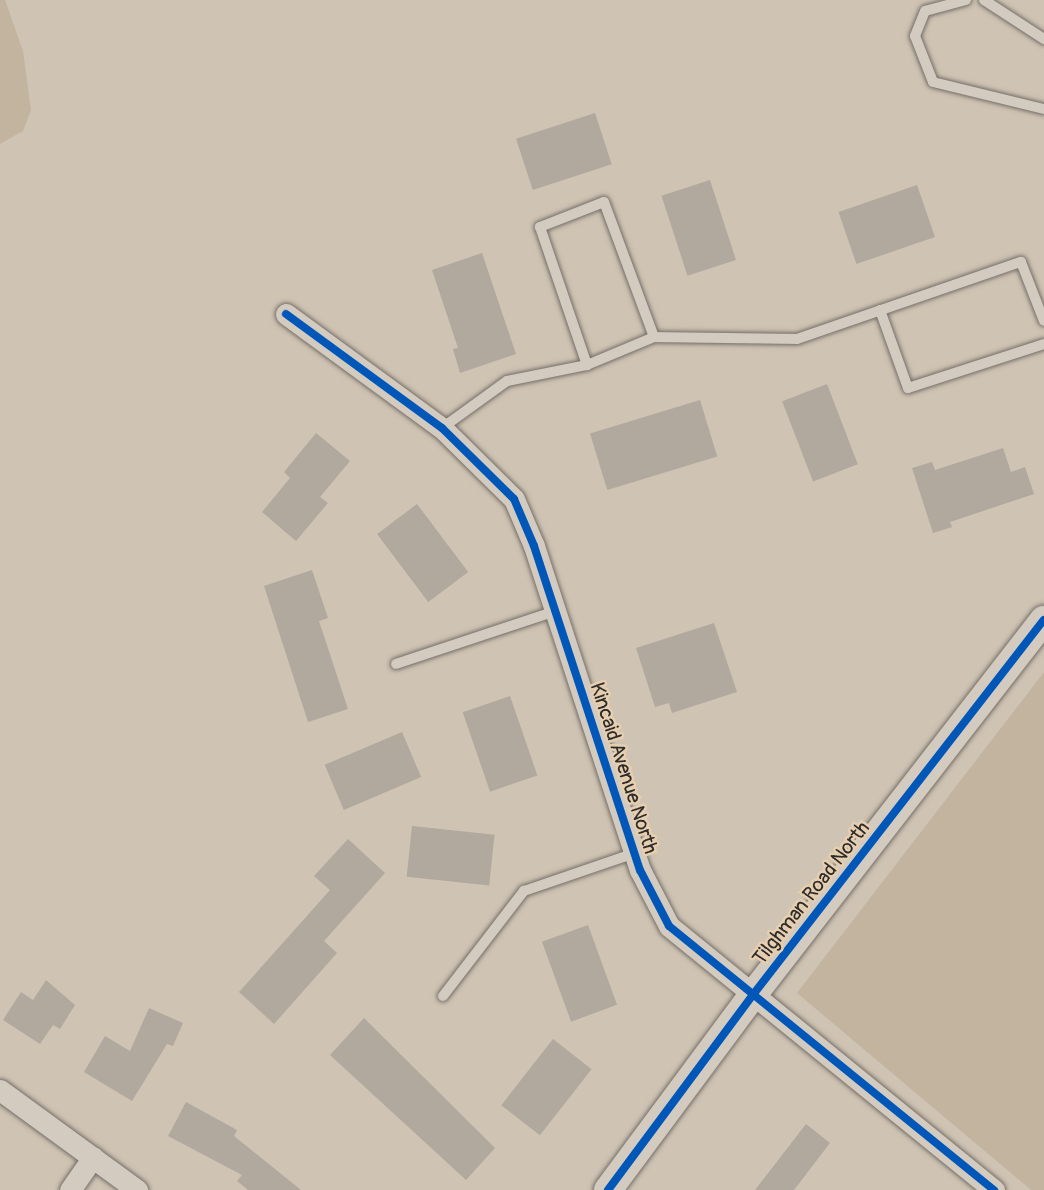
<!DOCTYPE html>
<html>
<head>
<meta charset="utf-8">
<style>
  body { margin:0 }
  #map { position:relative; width:1044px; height:1190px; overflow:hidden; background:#cfc3b3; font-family:Pangolin,sans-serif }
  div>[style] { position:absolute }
  .green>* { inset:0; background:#c3b4a0 }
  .building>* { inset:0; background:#b1a99e; transform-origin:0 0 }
  .roads { filter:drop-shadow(0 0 2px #756f68) drop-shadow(0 0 2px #756f68) }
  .lane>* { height:10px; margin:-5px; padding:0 5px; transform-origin:5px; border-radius:5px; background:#d3cbbf }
  .street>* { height:21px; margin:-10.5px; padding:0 10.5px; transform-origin:10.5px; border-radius:10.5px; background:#d3cbbf }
  .secondary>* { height:28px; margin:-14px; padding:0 14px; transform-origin:14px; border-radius:14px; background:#d3cbbf }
  .cycleway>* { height:8px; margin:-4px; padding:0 4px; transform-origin:4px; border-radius:4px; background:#0057b8 }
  span { translate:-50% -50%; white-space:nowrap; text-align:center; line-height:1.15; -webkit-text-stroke:5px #e6ceaf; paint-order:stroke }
  .street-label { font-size:20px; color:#2b2b2b }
</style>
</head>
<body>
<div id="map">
  <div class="green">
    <div style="clip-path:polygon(0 0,5px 0,23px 51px,31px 110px,23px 131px,0 144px)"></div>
    <div style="clip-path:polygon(1044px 672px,1044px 1190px,1031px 1190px,797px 993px)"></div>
  </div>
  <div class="building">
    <div style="left:595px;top:113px;width:54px;height:83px;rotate:72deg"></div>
    <div style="left:710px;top:180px;width:84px;height:51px;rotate:72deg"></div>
    <div style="left:917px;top:185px;width:55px;height:83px;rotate:71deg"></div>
    <div style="clip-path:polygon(482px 253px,516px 354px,460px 373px,453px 349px,458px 348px,432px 270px)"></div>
    <div style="left:827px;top:384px;width:86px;height:48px;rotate:69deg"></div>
    <div style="left:700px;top:400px;width:59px;height:115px;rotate:73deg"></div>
    <div style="clip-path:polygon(316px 433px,350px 461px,320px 497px,328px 503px,296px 541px,262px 512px,290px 478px,284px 472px)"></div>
    <div style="clip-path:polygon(1003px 448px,1011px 472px,1025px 467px,1034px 494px,950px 522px,952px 527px,933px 533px,912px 468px,932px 462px,935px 470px)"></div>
    <div style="left:417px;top:504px;width:85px;height:50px;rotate:53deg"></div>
    <div style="clip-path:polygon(312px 570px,328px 618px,319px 621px,348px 709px,308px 722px,264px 586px)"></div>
    <div style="clip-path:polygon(714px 623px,737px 692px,672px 713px,669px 703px,655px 707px,636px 648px)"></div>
    <div style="left:510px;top:696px;width:84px;height:50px;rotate:71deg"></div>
    <div style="left:402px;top:732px;width:49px;height:84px;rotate:67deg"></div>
    <div style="left:412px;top:826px;width:83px;height:51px;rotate:6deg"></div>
    <div style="clip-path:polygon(348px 839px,385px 873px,324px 941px,337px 953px,274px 1024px,239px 992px,330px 890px,314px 876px)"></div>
    <div style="left:588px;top:925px;width:85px;height:49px;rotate:70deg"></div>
    <div style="clip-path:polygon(46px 980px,75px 1005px,60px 1029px,53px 1025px,40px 1044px,3px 1020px,21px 992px,33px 1000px)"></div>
    <div style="clip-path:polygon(149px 1008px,183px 1023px,173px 1046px,167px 1044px,132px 1101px,84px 1072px,105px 1036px,130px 1051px)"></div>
    <div style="clip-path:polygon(364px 1018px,495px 1148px,466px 1180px,330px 1055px)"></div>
    <div style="left:553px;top:1039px;width:49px;height:84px;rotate:38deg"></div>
    <div style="clip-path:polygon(186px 1102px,237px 1130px,234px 1136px,301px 1190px,248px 1190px,237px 1181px,242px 1175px,168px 1136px)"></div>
    <div style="clip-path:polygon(806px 1124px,830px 1143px,794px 1190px,755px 1190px)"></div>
  </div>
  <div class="roads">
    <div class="lane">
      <div style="left:966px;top:0;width:42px;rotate:165deg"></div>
      <div style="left:925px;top:11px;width:27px;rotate:112deg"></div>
      <div style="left:915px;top:36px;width:49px;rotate:68.6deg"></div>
      <div style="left:933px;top:82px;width:114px;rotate:13.7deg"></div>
      <div style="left:984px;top:0;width:72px;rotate:33deg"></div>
      <div style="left:880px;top:310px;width:83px;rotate:70.3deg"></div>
      <div style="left:908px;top:388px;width:143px;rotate:-17.9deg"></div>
      <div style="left:654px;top:337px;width:143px;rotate:0.8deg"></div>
      <div style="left:797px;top:339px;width:237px;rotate:-19deg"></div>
      <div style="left:1021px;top:262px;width:63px;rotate:68.7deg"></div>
      <div style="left:442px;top:428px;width:80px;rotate:-35.9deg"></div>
      <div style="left:507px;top:381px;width:82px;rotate:-11.3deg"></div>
      <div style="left:587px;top:365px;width:73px;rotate:-22.7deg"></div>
      <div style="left:654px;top:337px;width:144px;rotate:-110.3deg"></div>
      <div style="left:604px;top:202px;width:69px;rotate:158.7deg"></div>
      <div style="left:540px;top:227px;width:146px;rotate:71.2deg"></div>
      <div style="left:396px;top:664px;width:168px;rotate:-18.4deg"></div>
      <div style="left:443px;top:996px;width:133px;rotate:-52.4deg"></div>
      <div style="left:524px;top:891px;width:117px;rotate:-18.9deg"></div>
    </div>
    <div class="street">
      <div style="left:286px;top:314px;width:193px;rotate:36.2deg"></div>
      <div style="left:442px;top:428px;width:101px;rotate:44.6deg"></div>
      <div style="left:514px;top:499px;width:51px;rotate:66.9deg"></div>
      <div style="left:534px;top:546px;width:341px;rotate:71.9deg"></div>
      <div style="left:640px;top:870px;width:63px;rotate:62.6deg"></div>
      <div style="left:669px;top:926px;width:419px;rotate:39.1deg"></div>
      <div style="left:0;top:1090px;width:170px;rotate:36.1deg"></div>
      <div style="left:70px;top:1190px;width:40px;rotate:-55.1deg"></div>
    </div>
    <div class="secondary">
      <div style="left:608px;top:1190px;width:242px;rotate:-53.4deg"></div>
      <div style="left:752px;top:996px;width:476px;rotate:-52.2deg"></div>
    </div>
  </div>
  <div class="cycleway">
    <div style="left:286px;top:314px;width:193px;rotate:36.2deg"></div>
    <div style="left:442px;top:428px;width:101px;rotate:44.6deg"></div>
    <div style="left:514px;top:499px;width:51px;rotate:66.9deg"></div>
    <div style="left:534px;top:546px;width:341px;rotate:71.9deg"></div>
    <div style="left:640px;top:870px;width:63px;rotate:62.6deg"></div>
    <div style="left:669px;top:926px;width:419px;rotate:39.1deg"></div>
    <div style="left:608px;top:1190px;width:242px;rotate:-53.4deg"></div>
    <div style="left:752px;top:996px;width:476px;rotate:-52.2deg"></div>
  </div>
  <div class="street-label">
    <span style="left:624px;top:768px;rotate:72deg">Kincaid Avenue North</span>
    <span style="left:811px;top:893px;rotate:-52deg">Tilghman Road North</span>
  </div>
</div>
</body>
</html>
